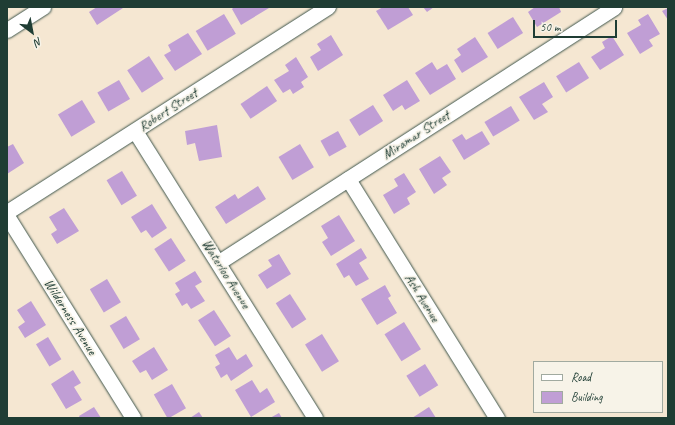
<!DOCTYPE html>
<html>
<head>
<meta charset="utf-8">
<style>
  body { margin:0 }
  #map { position:relative; width:675px; height:425px; overflow:hidden; background:#f5e7d2; font-family:Caveat,sans-serif }
  div>[style] { position:absolute }
  .building>* { inset:0; background:#c09ed5; transform-origin:0 0 }
  .roads { filter:drop-shadow(0 0 1px #3f564c) drop-shadow(0 0 1px #3f564c) }
  .minor>* { height:15px; margin:-7.5px; padding:0 7.5px; transform-origin:7.5px; border-radius:7.5px; background:#fff }
  span { translate:-50% -50%; white-space:nowrap; text-align:center; line-height:1.15; -webkit-text-stroke:3.5px #f7f3e8; paint-order:stroke }
  .street-label { font-size:14px; color:#1f3d34 }
  .frame { position:absolute; inset:0; border:8px solid #1f3d34; pointer-events:none }
  .legend { position:absolute; left:533px; top:361px; width:130px; height:52px; box-sizing:border-box; background:#f7f3e8; border:1px solid #a1aaa0; margin:0; padding:5px 7px; list-style:none; font-size:12px; color:#1f3d34 }
  .legend li { display:flex; align-items:center; gap:8px; height:20px }
  .legend b { width:20px; border:1px solid #a1aaa0 }
  .north { position:absolute; left:12px; top:12px; width:40px; height:40px; -webkit-text-stroke:3px #f7f3e8; paint-order:stroke; rotate:148deg; font-size:11px; font-weight:700; line-height:16px; text-align:center; color:#1f3d34 }
  .north::after { content:''; display:block; margin:auto; width:14px; height:18px; background:#1f3d34; clip-path:polygon(50% 0,100% 100%,50% 72%,0 100%) }
  .scale { position:absolute; left:533px; top:20px; width:84px; height:18px; box-sizing:border-box; border:2px solid #1f3d34; border-top:0; padding-left:5px; font-size:12px; line-height:14px; white-space:nowrap; color:#1f3d34; -webkit-text-stroke:3px #f7f3e8; paint-order:stroke }
</style>
</head>
<body>
<div id="map">
  <div class="building">
    <div style="clip-path:polygon(97px 7px,122px 7px,123px 8px,97px 25px,89px 12px)"></div>
    <div style="clip-path:polygon(234px 7px,268px 7px,269px 8px,241px 25px,232px 9px)"></div>
    <div style="clip-path:polygon(383px 7px,408px 7px,413px 15px,388px 30px,376px 11px)"></div>
    <div style="clip-path:polygon(423px 7px,434px 7px,427px 12px)"></div>
    <div style="clip-path:polygon(535px 7px,559px 7px,561px 12px,537px 27px,528px 12px)"></div>
    <div style="clip-path:polygon(668px 8px,668px 20px,662px 11px)"></div>
    <div style="left:224px;top:14px;width:23px;height:33px;rotate:59deg"></div>
    <div style="clip-path:polygon(648px 14px,660px 34px,649px 40px,653px 46px,640px 54px,627px 33px,641px 25px,638px 20px)"></div>
    <div style="left:513px;top:17px;width:19px;height:30px;rotate:58deg"></div>
    <div style="clip-path:polygon(188px 33px,202px 54px,175px 71px,164px 55px,171px 51px,168px 45px)"></div>
    <div style="clip-path:polygon(331px 35px,343px 55px,318px 71px,310px 57px,321px 50px,317px 44px)"></div>
    <div style="clip-path:polygon(612px 36px,624px 55px,600px 70px,591px 57px,605px 48px,602px 42px)"></div>
    <div style="clip-path:polygon(475px 37px,488px 57px,462px 73px,454px 60px,461px 55px,457px 49px)"></div>
    <div style="left:149px;top:56px;width:27px;height:26px;rotate:57deg"></div>
    <div style="clip-path:polygon(296px 57px,308px 77px,301px 82px,304px 87px,293px 94px,290px 89px,283px 93px,274px 80px,289px 71px,285px 65px)"></div>
    <div style="clip-path:polygon(432px 62px,437px 70px,447px 64px,456px 79px,430px 95px,415px 73px)"></div>
    <div style="left:579px;top:62px;width:19px;height:27px;rotate:58deg"></div>
    <div style="left:119px;top:80px;width:22px;height:25px;rotate:60deg"></div>
    <div style="clip-path:polygon(407px 80px,420px 101px,405px 110px,402px 105px,393px 111px,383px 95px)"></div>
    <div style="clip-path:polygon(544px 82px,553px 97px,542px 104px,548px 112px,534px 120px,519px 97px)"></div>
    <div style="left:267px;top:86px;width:18px;height:32px;rotate:56deg"></div>
    <div style="left:82px;top:100px;width:26px;height:28px;rotate:59deg"></div>
    <div style="left:373px;top:105px;width:19px;height:28px;rotate:58deg"></div>
    <div style="left:511px;top:106px;width:17px;height:31px;rotate:59deg"></div>
    <div style="clip-path:polygon(217px 125px,222px 157px,199px 161px,195px 143px,187px 145px,185px 131px)"></div>
    <div style="left:338px;top:131px;width:18px;height:20px;rotate:61deg"></div>
    <div style="clip-path:polygon(482px 131px,490px 144px,464px 160px,452px 140px,462px 134px,466px 140px)"></div>
    <div style="clip-path:polygon(13px 144px,24px 163px,7px 174px,7px 147px)"></div>
    <div style="left:300px;top:144px;width:27px;height:25px;rotate:59deg"></div>
    <div style="clip-path:polygon(440px 156px,451px 172px,442px 178px,447px 185px,434px 194px,419px 169px)"></div>
    <div style="left:122px;top:171px;width:29px;height:18px;rotate:59deg"></div>
    <div style="clip-path:polygon(404px 173px,416px 192px,407px 198px,410px 204px,394px 214px,383px 195px,398px 186px,394px 179px)"></div>
    <div style="clip-path:polygon(258px 186px,266px 199px,226px 224px,215px 207px,235px 194px,238px 199px)"></div>
    <div style="clip-path:polygon(152px 204px,167px 228px,152px 238px,146px 230px,141px 233px,131px 217px)"></div>
    <div style="clip-path:polygon(64px 208px,79px 231px,57px 244px,51px 234px,57px 230px,49px 217px)"></div>
    <div style="clip-path:polygon(339px 215px,355px 241px,331px 256px,322px 242px,328px 238px,321px 226px)"></div>
    <div style="left:171px;top:238px;width:27px;height:20px;rotate:57deg"></div>
    <div style="clip-path:polygon(361px 248px,367px 258px,359px 263px,369px 279px,356px 286px,349px 275px,344px 278px,336px 264px)"></div>
    <div style="clip-path:polygon(279px 254px,291px 274px,267px 289px,258px 275px,272px 266px,268px 260px)"></div>
    <div style="clip-path:polygon(195px 271px,202px 282px,195px 286px,205px 301px,191px 309px,187px 303px,182px 306px,175px 294px,180px 291px,175px 283px)"></div>
    <div style="left:107px;top:279px;width:27px;height:20px;rotate:59deg"></div>
    <div style="clip-path:polygon(385px 285px,391px 296px,388px 298px,397px 313px,377px 325px,361px 299px)"></div>
    <div style="left:290px;top:294px;width:30px;height:17px;rotate:57deg"></div>
    <div style="clip-path:polygon(31px 301px,46px 325px,25px 338px,18px 327px,25px 322px,17px 310px)"></div>
    <div style="left:214px;top:310px;width:31px;height:19px;rotate:57deg"></div>
    <div style="left:126px;top:316px;width:27px;height:19px;rotate:59deg"></div>
    <div style="left:404px;top:322px;width:32px;height:23px;rotate:58deg"></div>
    <div style="left:322px;top:334px;width:32px;height:20px;rotate:58deg"></div>
    <div style="left:48px;top:337px;width:26px;height:14px;rotate:59deg"></div>
    <div style="clip-path:polygon(154px 347px,168px 370px,152px 380px,146px 370px,140px 373px,132px 361px)"></div>
    <div style="clip-path:polygon(229px 347px,237px 360px,246px 354px,253px 366px,231px 381px,227px 374px,221px 378px,215px 367px,220px 364px,215px 355px)"></div>
    <div style="left:425px;top:364px;width:25px;height:22px;rotate:58deg"></div>
    <div style="clip-path:polygon(73px 370px,81px 383px,74px 387px,82px 400px,66px 409px,51px 384px)"></div>
    <div style="clip-path:polygon(252px 380px,260px 393px,267px 388px,275px 402px,251px 417px,235px 390px)"></div>
    <div style="left:172px;top:384px;width:28px;height:21px;rotate:60deg"></div>
    <div style="clip-path:polygon(94px 407px,101px 418px,80px 418px,79px 416px)"></div>
    <div style="clip-path:polygon(429px 407px,436px 418px,412px 418px)"></div>
    <div style="clip-path:polygon(199px 412px,203px 418px,190px 418px)"></div>
    <div style="clip-path:polygon(279px 413px,282px 418px,270px 418px)"></div>
  </div>
  <div class="roads">
    <div class="minor">
      <div style="left:7px;top:30px;width:43px;rotate:-32.6deg"></div>
      <div style="left:135px;top:131px;width:339px;rotate:57.9deg"></div>
      <div style="left:348px;top:179px;width:282px;rotate:58.1deg"></div>
      <div style="left:7px;top:212px;width:381px;rotate:-32.6deg"></div>
      <div style="left:7px;top:216px;width:238px;rotate:58deg"></div>
      <div style="left:219px;top:262px;width:470px;rotate:-32.8deg"></div>
    </div>
  </div>
  <div class="street-label">
    <span style="left:168px;top:110px;rotate:-33deg">Robert Street</span>
    <span style="left:416px;top:135px;rotate:-33deg">Miramar Street</span>
    <span style="left:226px;top:274px;rotate:58deg">Waterloo Avenue</span>
    <span style="left:422px;top:298px;rotate:58deg">Ash Avenue</span>
    <span style="left:70px;top:317px;rotate:58deg">Wilderness Avenue</span>
  </div>
  <div class="frame"></div>
  <ul class="legend">
  <li><b style="height:5px;background:#fff"></b>Road</li>
  <li><b style="height:11px;background:#c09ed5"></b>Building</li>
  </ul>
  <div class="north">N</div>
  <div class="scale">50 m</div>
</div>
</body>
</html>
